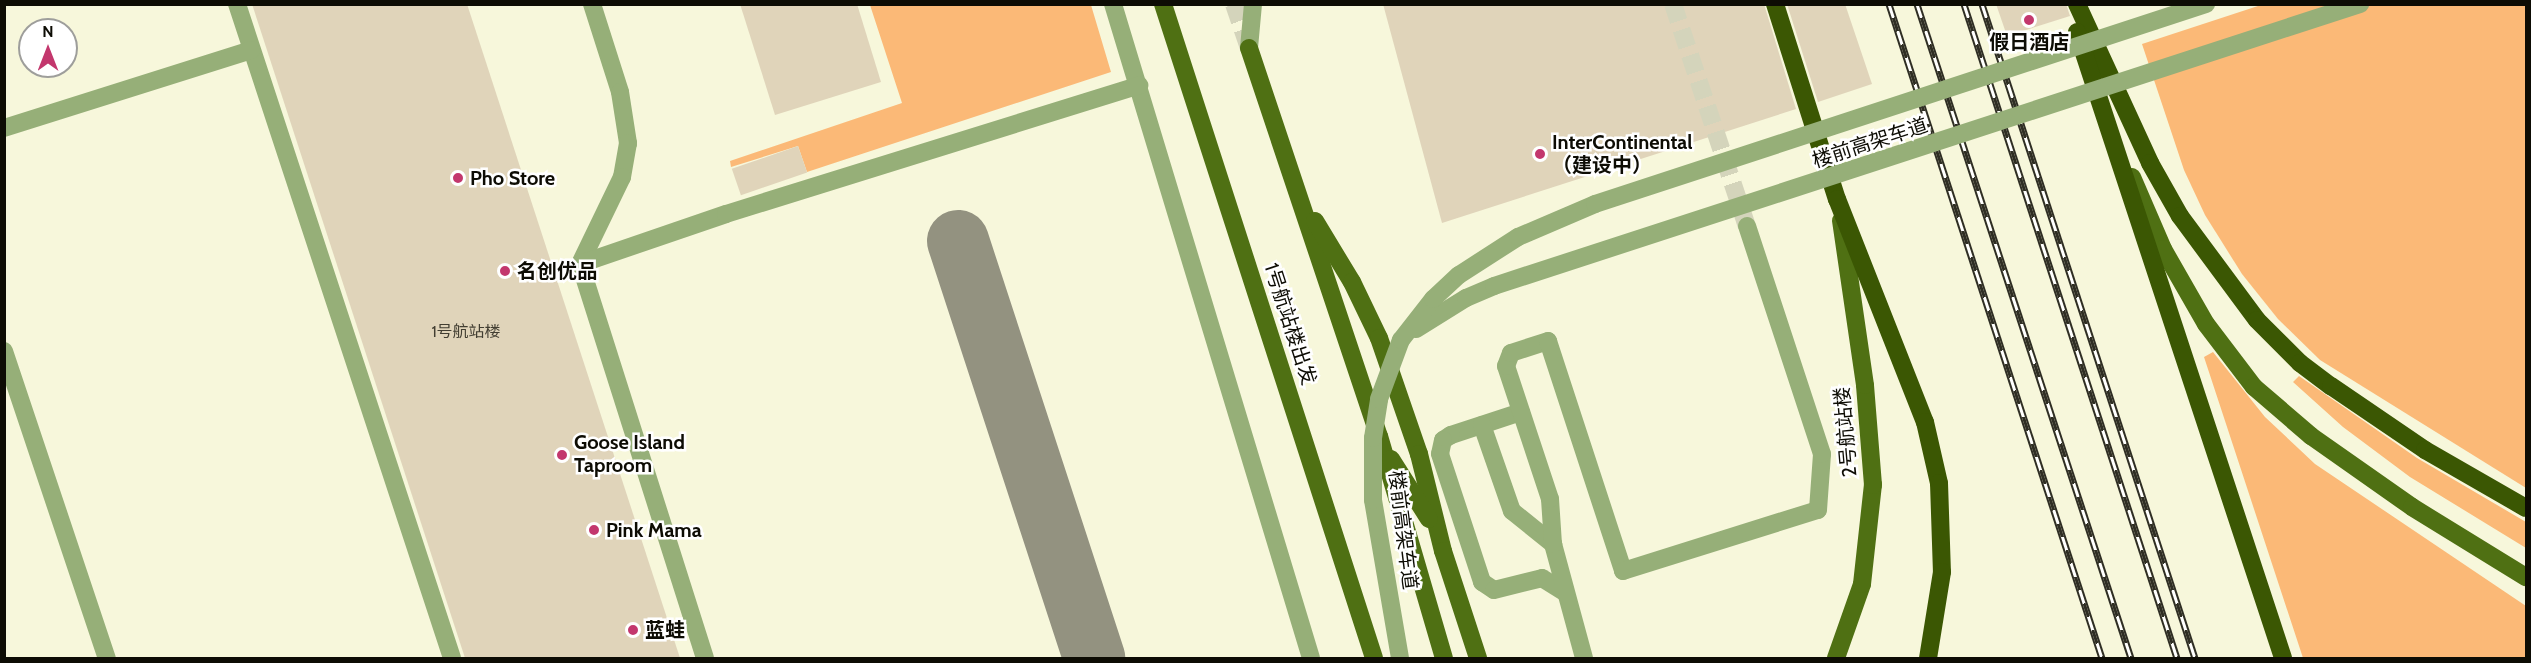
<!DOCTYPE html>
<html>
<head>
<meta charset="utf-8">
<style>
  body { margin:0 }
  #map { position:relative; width:2531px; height:663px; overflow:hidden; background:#f7f7db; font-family:Cabin,"Noto Sans SC",sans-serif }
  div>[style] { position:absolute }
  .green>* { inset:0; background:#fbb977 }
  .taxiway>* { height:62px; margin:-31px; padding:0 31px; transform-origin:31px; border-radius:31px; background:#939280 }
  .building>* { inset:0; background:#e0d4ba; transform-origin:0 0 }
  .minor-tunnel>* { height:18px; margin-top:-9px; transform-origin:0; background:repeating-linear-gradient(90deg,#d4d4bb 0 18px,transparent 0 27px) }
  .major-tunnel>* { height:18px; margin-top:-9px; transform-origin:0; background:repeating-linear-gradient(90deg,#d4d4bb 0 18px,transparent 0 27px) }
  .minor>* { height:18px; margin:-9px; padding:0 9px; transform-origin:9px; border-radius:9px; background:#96af78 }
  .major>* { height:18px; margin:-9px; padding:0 9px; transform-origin:9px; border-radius:9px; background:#4f7013 }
  .highway>* { height:18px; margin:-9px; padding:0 9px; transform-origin:9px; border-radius:9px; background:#3b5703 }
  .rail>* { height:7px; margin-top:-3.5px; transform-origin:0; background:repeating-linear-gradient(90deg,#fff 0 14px,#2f2e24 0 28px); box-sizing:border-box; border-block:2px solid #2f2e24 }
  .minor-bridge>* { height:18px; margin:-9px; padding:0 9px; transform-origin:9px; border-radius:9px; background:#96af78 }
  .dots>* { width:16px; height:16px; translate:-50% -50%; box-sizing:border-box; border:3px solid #fff; border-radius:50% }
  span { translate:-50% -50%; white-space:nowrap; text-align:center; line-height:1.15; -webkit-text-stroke:5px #fff; paint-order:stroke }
  .number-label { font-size:16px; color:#423e32 }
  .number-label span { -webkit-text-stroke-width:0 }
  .poi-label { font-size:20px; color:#0d0c04; font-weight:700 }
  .left { translate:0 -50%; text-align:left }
  .street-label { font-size:20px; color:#0d0c04 }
  .frame { position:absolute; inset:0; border:6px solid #0d0c04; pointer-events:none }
  .north { position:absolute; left:18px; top:18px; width:60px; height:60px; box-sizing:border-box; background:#fff; border:2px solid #9e9e9b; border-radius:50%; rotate:0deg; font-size:16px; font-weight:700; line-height:24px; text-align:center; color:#0d0c04 }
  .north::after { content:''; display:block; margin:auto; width:21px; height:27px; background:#c3376d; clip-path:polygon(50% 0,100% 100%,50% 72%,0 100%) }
</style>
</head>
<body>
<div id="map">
  <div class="green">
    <div style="clip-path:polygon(870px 5px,1091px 5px,1111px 72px,807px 172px,798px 146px,731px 167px,730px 161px,902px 103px)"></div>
    <div style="clip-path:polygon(2261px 5px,2526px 5px,2526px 488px,2320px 360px,2278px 319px,2242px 274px,2205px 215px,2184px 170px,2142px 44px)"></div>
    <div style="clip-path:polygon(2213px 352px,2265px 417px,2315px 464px,2526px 606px,2526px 658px,2303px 658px,2204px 357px)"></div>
    <div style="clip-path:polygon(2299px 376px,2417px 458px,2526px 522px,2526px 548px,2410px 477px,2343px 427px,2293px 382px)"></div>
  </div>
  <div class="taxiway">
    <div style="left:958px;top:241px;width:439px;rotate:71.9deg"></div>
  </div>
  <div class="building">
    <div style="clip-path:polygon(252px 4px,467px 4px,680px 658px,465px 658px)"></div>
    <div style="clip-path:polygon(740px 4px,857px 4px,881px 82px,775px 115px)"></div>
    <div style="clip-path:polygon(1383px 4px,1764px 4px,1796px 109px,1442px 223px)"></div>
    <div style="clip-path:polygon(1787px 4px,1845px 4px,1872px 84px,1818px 102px)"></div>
    <div style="clip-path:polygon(1996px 4px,2066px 4px,2070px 16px,2007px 36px)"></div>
    <div style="left:798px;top:146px;width:28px;height:70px;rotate:71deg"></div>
  </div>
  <div class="minor-tunnel">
    <div style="left:1673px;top:4px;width:234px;rotate:71.6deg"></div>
  </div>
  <div class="major-tunnel">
    <div style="left:1234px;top:4px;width:46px;rotate:71.2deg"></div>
  </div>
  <div class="minor">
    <div style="left:237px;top:4px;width:688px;rotate:71.8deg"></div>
    <div style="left:592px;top:4px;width:92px;rotate:72.3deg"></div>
    <div style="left:620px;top:92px;width:52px;rotate:81.1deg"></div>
    <div style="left:628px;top:143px;width:35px;rotate:100deg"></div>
    <div style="left:622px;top:177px;width:97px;rotate:115.8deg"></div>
    <div style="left:580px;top:264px;width:413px;rotate:72.4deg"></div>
    <div style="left:1113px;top:4px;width:683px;rotate:73.16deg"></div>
    <div style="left:1249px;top:48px;width:44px;rotate:-84.8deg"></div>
    <div style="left:4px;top:128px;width:259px;rotate:-17.5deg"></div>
    <div style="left:580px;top:264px;width:154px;rotate:-18.9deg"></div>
    <div style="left:726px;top:214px;width:433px;rotate:-17.3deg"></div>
    <div style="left:4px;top:351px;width:324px;rotate:71.5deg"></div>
    <div style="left:1521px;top:412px;width:74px;rotate:161.8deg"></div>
    <div style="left:1451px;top:435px;width:9px;rotate:148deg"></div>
    <div style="left:1443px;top:440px;width:14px;rotate:102deg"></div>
    <div style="left:1440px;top:454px;width:135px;rotate:71.8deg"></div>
    <div style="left:1482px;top:582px;width:14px;rotate:34deg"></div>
    <div style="left:1494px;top:590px;width:49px;rotate:-14deg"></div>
    <div style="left:1542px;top:578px;width:26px;rotate:32deg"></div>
    <div style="left:1482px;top:425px;width:91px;rotate:70.8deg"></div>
    <div style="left:1512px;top:511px;width:53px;rotate:38.8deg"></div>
    <div style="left:1584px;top:658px;width:118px;rotate:-105.2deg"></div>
    <div style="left:1553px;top:544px;width:45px;rotate:-93.8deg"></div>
    <div style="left:1550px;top:499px;width:140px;rotate:-108.3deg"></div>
    <div style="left:1506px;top:366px;width:14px;rotate:-69deg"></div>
    <div style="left:1511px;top:353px;width:39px;rotate:-18deg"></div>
    <div style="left:1548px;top:341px;width:242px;rotate:71.9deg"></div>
    <div style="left:1623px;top:571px;width:204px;rotate:-17.4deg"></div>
    <div style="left:1818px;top:510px;width:56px;rotate:-85.9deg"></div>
    <div style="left:1822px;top:454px;width:240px;rotate:-108.2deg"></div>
  </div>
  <div class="major">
    <div style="left:1163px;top:4px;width:687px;rotate:72.12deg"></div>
    <div style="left:1249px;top:48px;width:409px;rotate:71.5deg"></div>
    <div style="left:1379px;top:436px;width:231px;rotate:73.7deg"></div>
    <div style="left:2132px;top:177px;width:78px;rotate:66.7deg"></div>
    <div style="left:2163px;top:249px;width:86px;rotate:60.2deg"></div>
    <div style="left:2206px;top:324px;width:79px;rotate:52.7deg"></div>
    <div style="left:2254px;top:387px;width:75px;rotate:40.7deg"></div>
    <div style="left:2311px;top:436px;width:123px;rotate:35.1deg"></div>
    <div style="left:2412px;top:507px;width:134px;rotate:31.6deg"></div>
    <div style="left:1315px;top:221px;width:71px;rotate:58.8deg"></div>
    <div style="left:1352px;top:282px;width:62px;rotate:64.3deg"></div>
    <div style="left:1379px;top:338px;width:123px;rotate:71deg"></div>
    <div style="left:1419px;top:454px;width:100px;rotate:76.1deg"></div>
    <div style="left:1443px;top:551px;width:113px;rotate:71.9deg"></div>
    <div style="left:1391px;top:459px;width:71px;rotate:57.7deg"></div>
    <div style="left:1836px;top:658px;width:78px;rotate:-70.6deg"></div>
    <div style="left:1862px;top:584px;width:100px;rotate:-83.7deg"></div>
    <div style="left:1873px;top:485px;width:100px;rotate:-94.6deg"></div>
    <div style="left:1865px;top:385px;width:166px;rotate:-98.3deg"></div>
  </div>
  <div class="highway">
    <div style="left:1775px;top:4px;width:205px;rotate:72.4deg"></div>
    <div style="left:1837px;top:199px;width:240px;rotate:68.5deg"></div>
    <div style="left:1925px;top:422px;width:63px;rotate:77.1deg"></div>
    <div style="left:1939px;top:483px;width:89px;rotate:88.1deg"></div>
    <div style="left:1942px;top:572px;width:87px;rotate:99.2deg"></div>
    <div style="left:2077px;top:4px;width:175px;rotate:65.3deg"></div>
    <div style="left:2150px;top:163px;width:61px;rotate:60.5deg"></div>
    <div style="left:2180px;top:216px;width:129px;rotate:53.5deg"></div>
    <div style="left:2257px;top:320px;width:61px;rotate:45deg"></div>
    <div style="left:2300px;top:363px;width:39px;rotate:37deg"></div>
    <div style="left:2331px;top:386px;width:114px;rotate:34.2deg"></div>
    <div style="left:2425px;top:450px;width:116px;rotate:29.9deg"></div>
    <div style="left:2077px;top:32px;width:659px;rotate:71.78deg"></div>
  </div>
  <div class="rail">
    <div style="left:1889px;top:4px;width:688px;rotate:71.96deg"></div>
    <div style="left:1917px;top:4px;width:688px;rotate:71.88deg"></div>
    <div style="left:1964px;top:4px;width:688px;rotate:71.96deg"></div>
    <div style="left:1982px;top:4px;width:688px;rotate:71.96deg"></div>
  </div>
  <div class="minor-bridge">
    <div style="left:1416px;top:329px;width:59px;rotate:-31.8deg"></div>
    <div style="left:1466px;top:298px;width:30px;rotate:-23deg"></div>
    <div style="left:1494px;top:286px;width:911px;rotate:-18.04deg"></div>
    <div style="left:1400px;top:658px;width:160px;rotate:-99.7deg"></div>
    <div style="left:1373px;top:500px;width:62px;rotate:-90deg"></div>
    <div style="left:1373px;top:438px;width:39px;rotate:-81deg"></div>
    <div style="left:1379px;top:399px;width:63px;rotate:-69.6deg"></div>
    <div style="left:1401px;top:340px;width:52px;rotate:-52deg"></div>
    <div style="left:1433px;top:299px;width:35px;rotate:-43deg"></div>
    <div style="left:1459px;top:275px;width:70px;rotate:-32.8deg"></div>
    <div style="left:1518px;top:237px;width:84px;rotate:-23.2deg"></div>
    <div style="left:1595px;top:204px;width:643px;rotate:-18.12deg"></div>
  </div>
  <div class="dots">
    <div style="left:2029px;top:20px;background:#c3376d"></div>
    <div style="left:1540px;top:154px;background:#c3376d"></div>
    <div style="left:458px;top:178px;background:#c3376d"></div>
    <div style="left:505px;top:271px;background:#c3376d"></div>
    <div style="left:562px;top:455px;background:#c3376d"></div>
    <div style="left:594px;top:530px;background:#c3376d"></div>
    <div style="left:633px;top:630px;background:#c3376d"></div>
  </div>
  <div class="number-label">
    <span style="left:466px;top:332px">1号航站楼</span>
  </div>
  <div class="poi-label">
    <span style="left:2029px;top:42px">假日酒店</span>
    <span class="left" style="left:1552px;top:154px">InterContinental<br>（建设中）</span>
    <span class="left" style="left:470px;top:178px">Pho Store</span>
    <span class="left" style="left:517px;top:271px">名创优品</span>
    <span class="left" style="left:574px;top:454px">Goose Island<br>Taproom</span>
    <span class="left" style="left:606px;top:530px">Pink Mama</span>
    <span class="left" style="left:645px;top:630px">蓝蛙</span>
  </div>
  <div class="street-label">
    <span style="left:1870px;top:143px;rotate:-18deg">楼前高架车道</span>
    <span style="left:1290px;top:324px;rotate:72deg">1号航站楼出发</span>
    <span style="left:1846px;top:432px;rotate:-95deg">2号航站楼</span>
    <span style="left:1403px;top:530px;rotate:83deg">楼前高架车道</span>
  </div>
  <div class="frame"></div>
  <div class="north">N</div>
</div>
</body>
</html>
